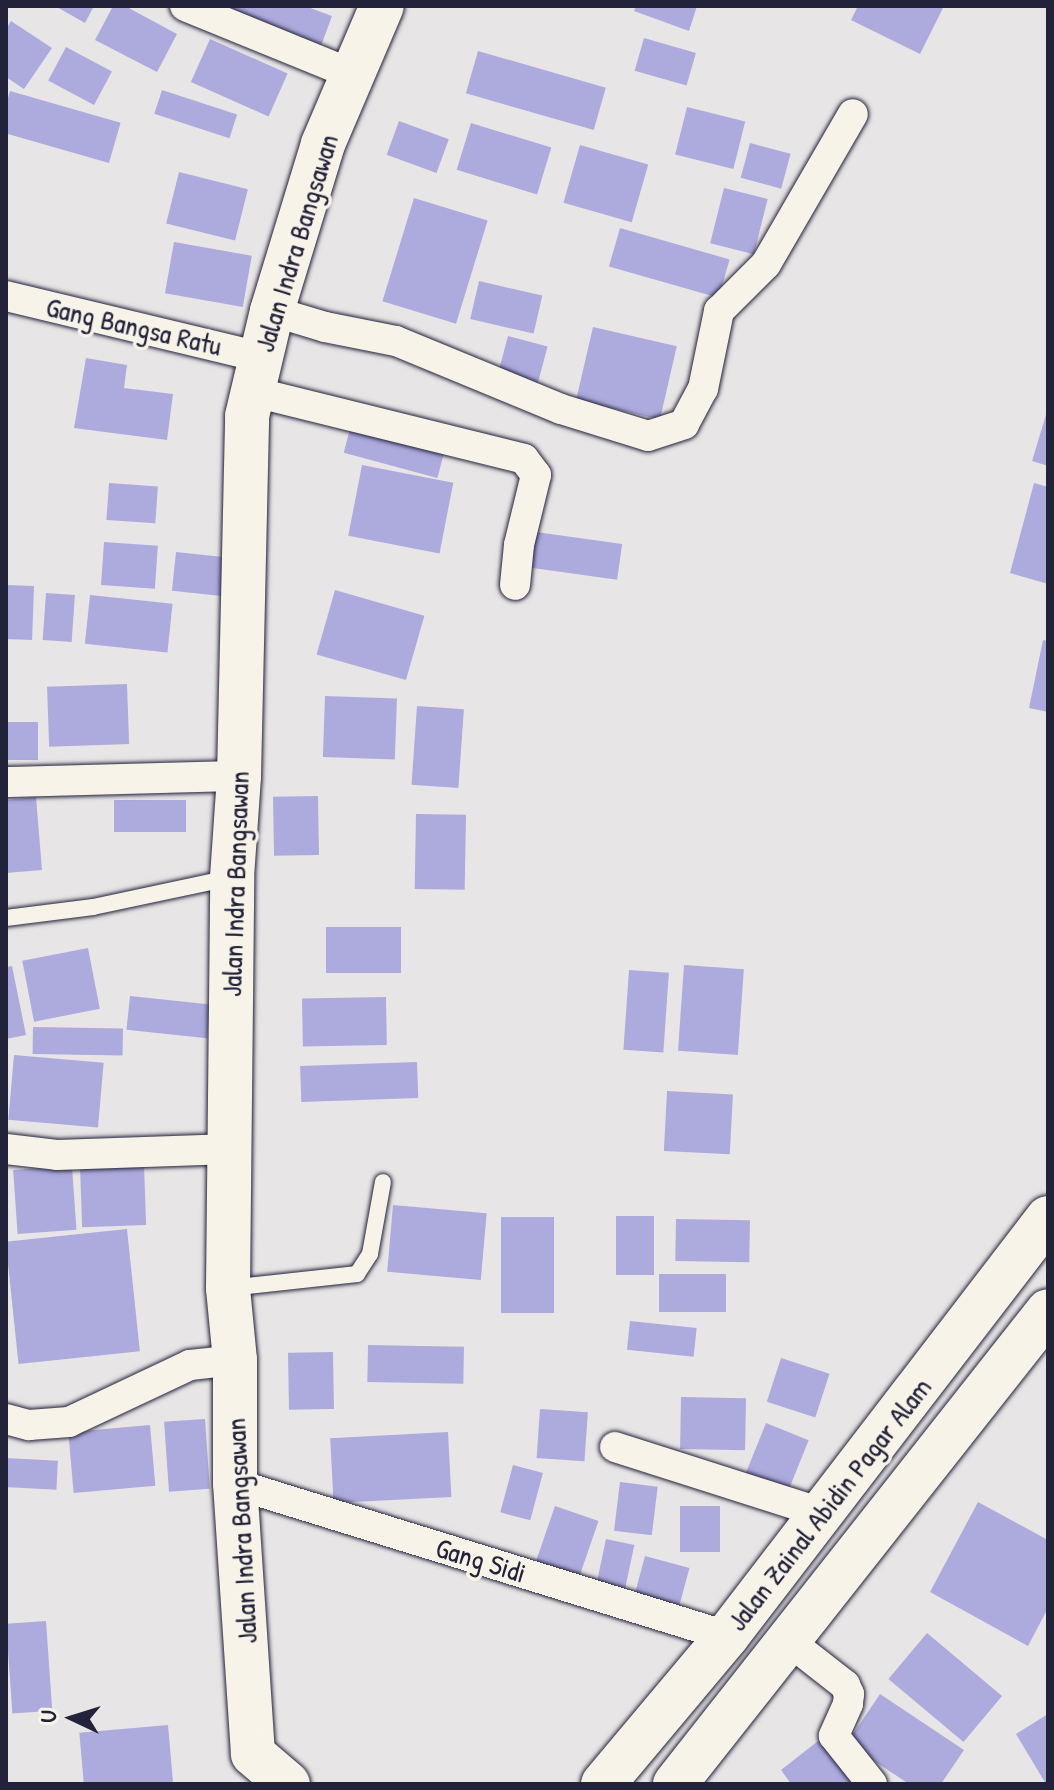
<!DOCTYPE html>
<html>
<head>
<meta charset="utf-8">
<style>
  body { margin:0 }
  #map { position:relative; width:1054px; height:1790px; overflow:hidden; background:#e8e5e6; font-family:"Patrick Hand",sans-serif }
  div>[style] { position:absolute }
  .building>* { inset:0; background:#adabdd; transform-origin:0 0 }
  .roads { filter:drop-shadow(0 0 2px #22223b) drop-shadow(0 0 2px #22223b) }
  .lane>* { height:16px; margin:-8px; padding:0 8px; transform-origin:8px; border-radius:8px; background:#f7f3e8 }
  .street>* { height:30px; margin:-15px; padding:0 15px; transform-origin:15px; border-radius:15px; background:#f7f3e8 }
  .secondary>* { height:44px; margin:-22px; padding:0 22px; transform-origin:22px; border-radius:22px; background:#f7f3e8 }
  .primary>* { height:44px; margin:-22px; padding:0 22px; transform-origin:22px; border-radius:22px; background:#f7f3e8 }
  .highway>* { height:44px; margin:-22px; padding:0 22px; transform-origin:22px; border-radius:22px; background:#f7f3e8 }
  span { translate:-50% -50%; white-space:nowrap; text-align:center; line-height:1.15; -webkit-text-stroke:7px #f7f3e8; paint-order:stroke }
  .street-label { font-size:28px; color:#22223b }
  .frame { position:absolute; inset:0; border:8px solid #22223b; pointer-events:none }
  .north { position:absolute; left:32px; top:1678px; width:80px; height:80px; -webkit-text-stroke:6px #f7f3e8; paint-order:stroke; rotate:274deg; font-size:22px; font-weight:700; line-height:32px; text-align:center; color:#22223b }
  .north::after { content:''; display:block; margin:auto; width:28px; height:36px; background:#22223b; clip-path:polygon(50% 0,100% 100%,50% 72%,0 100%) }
</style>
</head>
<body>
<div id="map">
  <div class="building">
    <div style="clip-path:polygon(55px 6px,94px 6px,85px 23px)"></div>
    <div style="clip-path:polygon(113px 6px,125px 6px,177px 34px,157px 72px,95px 40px)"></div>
    <div style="clip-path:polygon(231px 6px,305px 6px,332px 16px,318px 54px,225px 20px)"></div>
    <div style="clip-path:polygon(636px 6px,697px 6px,689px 31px,634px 11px)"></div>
    <div style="clip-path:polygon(858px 6px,944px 6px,920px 54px,851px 20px)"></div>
    <div style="clip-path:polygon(11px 21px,52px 48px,24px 89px,6px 77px,6px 29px)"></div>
    <div style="left:644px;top:38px;width:54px;height:34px;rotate:16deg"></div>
    <div style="left:210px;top:39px;width:85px;height:47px;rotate:24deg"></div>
    <div style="left:66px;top:47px;width:52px;height:38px;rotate:28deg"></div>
    <div style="left:478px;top:51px;width:133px;height:44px;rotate:16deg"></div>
    <div style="left:162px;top:90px;width:79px;height:25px;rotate:18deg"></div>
    <div style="left:10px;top:91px;width:115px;height:42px;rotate:16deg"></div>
    <div style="left:687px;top:107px;width:60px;height:49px;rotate:14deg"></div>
    <div style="left:399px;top:121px;width:53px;height:36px;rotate:20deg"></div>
    <div style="left:471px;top:123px;width:84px;height:49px;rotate:17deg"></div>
    <div style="left:750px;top:143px;width:42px;height:36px;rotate:15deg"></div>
    <div style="left:580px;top:145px;width:71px;height:60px;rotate:16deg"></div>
    <div style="left:179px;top:172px;width:71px;height:53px;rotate:14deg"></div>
    <div style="left:724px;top:188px;width:45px;height:57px;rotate:14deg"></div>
    <div style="left:414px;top:198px;width:77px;height:108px;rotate:17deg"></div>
    <div style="left:620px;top:228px;width:114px;height:40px;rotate:16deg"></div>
    <div style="left:174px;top:242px;width:79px;height:52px;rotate:10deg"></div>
    <div style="left:479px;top:281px;width:65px;height:39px;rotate:13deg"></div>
    <div style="left:593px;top:327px;width:86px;height:75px;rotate:13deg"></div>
    <div style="left:508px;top:336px;width:41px;height:47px;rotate:15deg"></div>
    <div style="clip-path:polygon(86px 358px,127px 365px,124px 388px,173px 394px,167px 440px,74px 428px)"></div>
    <div style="clip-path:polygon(1048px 408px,1048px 466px,1032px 461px)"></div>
    <div style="left:353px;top:418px;width:97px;height:36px;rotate:15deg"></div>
    <div style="left:362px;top:465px;width:93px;height:72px;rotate:11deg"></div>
    <div style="left:109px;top:483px;width:49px;height:37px;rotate:4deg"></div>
    <div style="clip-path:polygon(1034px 483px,1048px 487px,1048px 584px,1010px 573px)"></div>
    <div style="left:536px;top:532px;width:87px;height:36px;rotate:8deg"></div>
    <div style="left:104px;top:542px;width:54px;height:43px;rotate:4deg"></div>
    <div style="left:176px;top:552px;width:57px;height:39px;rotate:6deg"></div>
    <div style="left:6px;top:585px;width:28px;height:54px;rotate:2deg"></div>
    <div style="left:335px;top:590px;width:93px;height:67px;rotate:16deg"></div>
    <div style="left:46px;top:593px;width:29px;height:47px;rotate:4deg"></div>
    <div style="left:90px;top:595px;width:83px;height:49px;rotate:6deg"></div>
    <div style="clip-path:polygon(1043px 640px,1048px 641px,1048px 712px,1029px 708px)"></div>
    <div style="left:127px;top:684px;width:60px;height:80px;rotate:88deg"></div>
    <div style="left:325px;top:696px;width:72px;height:61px;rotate:2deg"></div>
    <div style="left:417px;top:706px;width:47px;height:79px;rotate:4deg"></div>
    <div style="left:6px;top:722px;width:32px;height:38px"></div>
    <div style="left:318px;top:796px;width:59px;height:45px;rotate:89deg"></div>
    <div style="clip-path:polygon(36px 797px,42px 870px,6px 873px,6px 800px)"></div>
    <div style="left:186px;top:800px;width:32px;height:72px;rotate:90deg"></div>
    <div style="left:416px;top:814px;width:50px;height:75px;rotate:1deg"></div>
    <div style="left:326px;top:927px;width:75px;height:46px"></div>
    <div style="left:88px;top:948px;width:62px;height:67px;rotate:79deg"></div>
    <div style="left:684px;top:965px;width:60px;height:86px;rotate:4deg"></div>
    <div style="clip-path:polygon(12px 966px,26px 1035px,6px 1039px,6px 967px)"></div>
    <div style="left:629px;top:970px;width:40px;height:80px;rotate:4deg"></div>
    <div style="left:130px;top:996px;width:81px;height:34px;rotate:6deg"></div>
    <div style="left:386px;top:997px;width:48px;height:84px;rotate:89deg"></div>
    <div style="left:33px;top:1027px;width:90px;height:27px;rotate:1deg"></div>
    <div style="left:14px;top:1055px;width:90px;height:65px;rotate:5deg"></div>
    <div style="left:417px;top:1062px;width:36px;height:117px;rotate:88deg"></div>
    <div style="left:667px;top:1091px;width:66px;height:60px;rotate:3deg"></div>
    <div style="left:144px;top:1165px;width:60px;height:64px;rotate:88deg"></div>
    <div style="left:72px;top:1166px;width:64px;height:59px;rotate:86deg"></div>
    <div style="left:393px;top:1205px;width:94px;height:67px;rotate:5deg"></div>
    <div style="left:616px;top:1216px;width:38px;height:59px"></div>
    <div style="left:554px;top:1217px;width:96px;height:53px;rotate:90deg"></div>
    <div style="left:676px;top:1219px;width:74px;height:42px;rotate:1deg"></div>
    <div style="left:127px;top:1229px;width:123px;height:122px;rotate:84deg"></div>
    <div style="left:659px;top:1274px;width:67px;height:38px"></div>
    <div style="left:630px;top:1321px;width:67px;height:29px;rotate:6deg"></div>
    <div style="left:368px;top:1345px;width:96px;height:37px;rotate:1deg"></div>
    <div style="left:333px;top:1352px;width:57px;height:45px;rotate:89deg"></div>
    <div style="left:781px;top:1358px;width:51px;height:46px;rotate:18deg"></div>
    <div style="left:681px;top:1397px;width:65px;height:52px;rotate:1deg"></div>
    <div style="left:540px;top:1409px;width:48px;height:49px;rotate:4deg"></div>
    <div style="left:205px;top:1419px;width:70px;height:41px;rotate:86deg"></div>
    <div style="left:766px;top:1423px;width:46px;height:56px;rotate:22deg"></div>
    <div style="left:150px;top:1425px;width:61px;height:82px;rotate:85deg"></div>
    <div style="left:448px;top:1432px;width:65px;height:118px;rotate:87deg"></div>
    <div style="left:6px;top:1458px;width:52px;height:29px;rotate:3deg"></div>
    <div style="left:513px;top:1465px;width:31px;height:49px;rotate:15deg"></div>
    <div style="left:620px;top:1482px;width:38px;height:49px;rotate:7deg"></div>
    <div style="clip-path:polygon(978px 1502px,1048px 1540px,1048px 1608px,1028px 1646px,930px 1592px)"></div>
    <div style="left:555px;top:1506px;width:46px;height:61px;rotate:19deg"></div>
    <div style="left:680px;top:1506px;width:40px;height:46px"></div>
    <div style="left:606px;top:1539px;width:29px;height:48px;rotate:12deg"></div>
    <div style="left:645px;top:1556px;width:46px;height:49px;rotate:15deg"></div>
    <div style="left:46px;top:1621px;width:90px;height:40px;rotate:86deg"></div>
    <div style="left:927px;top:1633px;width:98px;height:60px;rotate:40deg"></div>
    <div style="clip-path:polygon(880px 1694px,964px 1750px,941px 1784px,909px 1784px,847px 1743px)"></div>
    <div style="clip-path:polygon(1048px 1714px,1048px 1784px,1046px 1784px,1016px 1734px)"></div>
    <div style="left:168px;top:1725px;width:57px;height:89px;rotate:85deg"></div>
    <div style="clip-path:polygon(827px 1734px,865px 1784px,791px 1784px,781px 1770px)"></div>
  </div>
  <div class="roads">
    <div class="lane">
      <div style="left:6px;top:918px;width:88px;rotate:-7.2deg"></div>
      <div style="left:93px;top:907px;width:139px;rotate:-12deg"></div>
      <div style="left:229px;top:1288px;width:129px;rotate:-6.2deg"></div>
      <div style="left:357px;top:1274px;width:24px;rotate:-57deg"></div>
      <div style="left:370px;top:1254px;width:73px;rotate:-79.8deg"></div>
    </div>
    <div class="street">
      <div style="left:185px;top:6px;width:180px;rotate:22.2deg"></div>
      <div style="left:6px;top:296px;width:262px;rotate:13.5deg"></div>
      <div style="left:272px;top:311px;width:55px;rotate:16.8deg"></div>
      <div style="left:325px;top:327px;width:72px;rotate:11.2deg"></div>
      <div style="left:396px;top:341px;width:178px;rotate:22.4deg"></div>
      <div style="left:561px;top:409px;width:91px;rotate:17.2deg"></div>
      <div style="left:648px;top:436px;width:38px;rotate:-18deg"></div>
      <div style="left:684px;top:424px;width:40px;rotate:-62deg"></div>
      <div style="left:703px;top:389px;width:80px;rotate:-78.4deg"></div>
      <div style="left:719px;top:311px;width:66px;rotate:-45deg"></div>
      <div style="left:766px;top:264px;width:173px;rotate:-59.9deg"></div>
      <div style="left:254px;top:392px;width:278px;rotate:13.9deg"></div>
      <div style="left:524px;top:459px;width:20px;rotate:53deg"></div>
      <div style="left:536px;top:475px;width:72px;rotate:103.7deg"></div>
      <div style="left:519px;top:545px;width:40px;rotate:95.7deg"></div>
      <div style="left:6px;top:782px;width:233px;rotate:-1.5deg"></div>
      <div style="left:6px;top:1149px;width:51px;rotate:6.7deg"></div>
      <div style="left:57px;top:1155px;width:175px;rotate:-2deg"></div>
      <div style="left:6px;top:1419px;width:24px;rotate:15deg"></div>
      <div style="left:29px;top:1425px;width:40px;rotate:-4.3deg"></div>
      <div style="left:69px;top:1422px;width:134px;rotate:-25.2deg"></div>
      <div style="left:190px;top:1365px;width:45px;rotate:-6.3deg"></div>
      <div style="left:615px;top:1447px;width:217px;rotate:17.7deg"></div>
      <div style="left:235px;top:1484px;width:515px;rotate:17.17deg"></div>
      <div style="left:790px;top:1642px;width:70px;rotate:38deg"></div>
      <div style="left:845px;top:1685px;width:10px;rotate:66deg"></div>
      <div style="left:849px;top:1694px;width:10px;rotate:96deg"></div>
      <div style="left:848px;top:1704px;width:35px;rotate:114deg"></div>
      <div style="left:834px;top:1736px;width:61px;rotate:51.6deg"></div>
    </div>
    <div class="secondary">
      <div style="left:253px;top:1754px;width:271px;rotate:-93.8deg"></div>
      <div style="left:235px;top:1484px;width:124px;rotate:-90deg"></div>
      <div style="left:235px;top:1360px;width:72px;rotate:-95.6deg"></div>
      <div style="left:228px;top:1288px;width:411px;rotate:-89.4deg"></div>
      <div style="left:232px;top:877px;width:101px;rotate:-86deg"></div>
      <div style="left:239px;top:776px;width:360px;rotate:-88.7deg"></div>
      <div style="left:247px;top:416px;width:108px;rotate:-76.6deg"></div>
      <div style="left:272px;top:311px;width:175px;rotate:-73deg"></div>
      <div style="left:323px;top:144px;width:150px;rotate:-66.9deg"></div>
    </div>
    <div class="primary">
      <div style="left:253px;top:1754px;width:46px;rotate:40.6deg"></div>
    </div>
    <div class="highway">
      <div style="left:603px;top:1784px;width:193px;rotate:-50deg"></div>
      <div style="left:727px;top:1636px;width:527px;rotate:-52.48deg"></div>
      <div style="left:675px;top:1784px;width:602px;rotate:-51.74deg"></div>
    </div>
  </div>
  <div class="street-label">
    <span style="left:296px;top:243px;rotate:-73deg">Jalan Indra Bangsawan</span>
    <span style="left:134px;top:326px;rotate:13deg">Gang Bangsa Ratu</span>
    <span style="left:235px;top:884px;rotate:-88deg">Jalan Indra Bangsawan</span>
    <span style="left:829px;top:1504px;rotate:-52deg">Jalan Zainal Abidin Pagar Alam</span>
    <span style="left:241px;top:1531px;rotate:-93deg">Jalan Indra Bangsawan</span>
    <span style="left:481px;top:1560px;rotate:17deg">Gang Sidi</span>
  </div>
  <div class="frame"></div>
  <div class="north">U</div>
</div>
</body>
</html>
